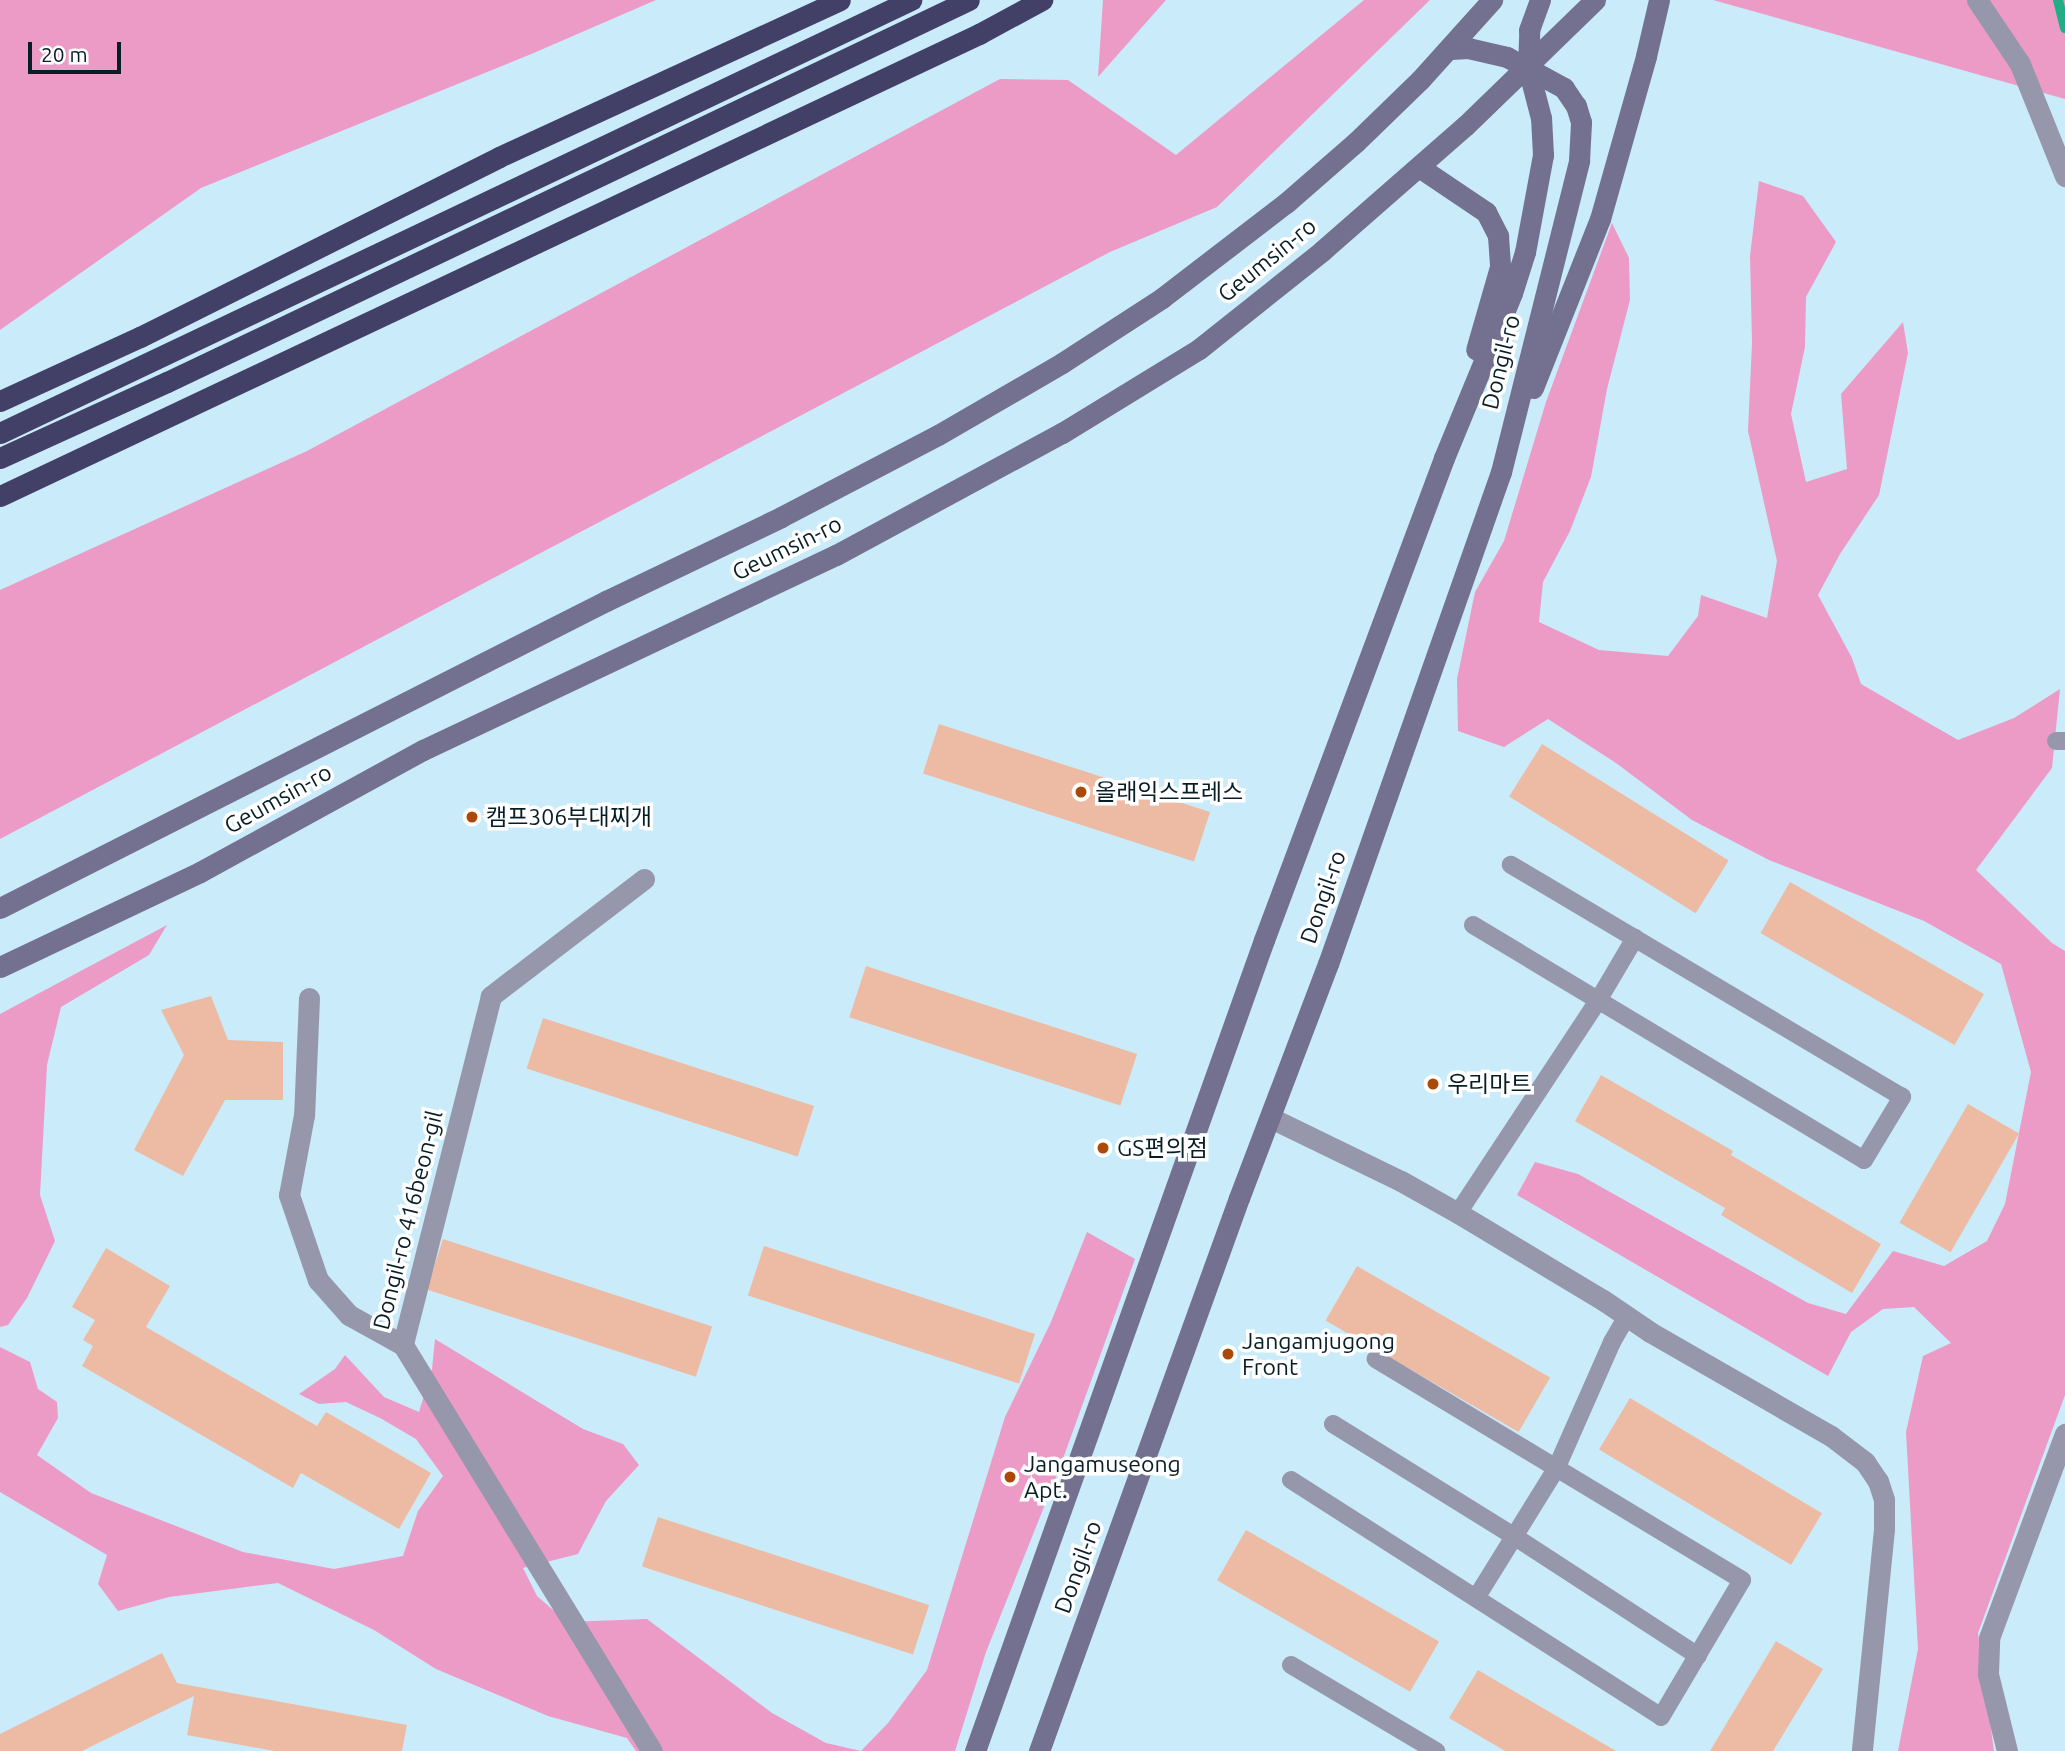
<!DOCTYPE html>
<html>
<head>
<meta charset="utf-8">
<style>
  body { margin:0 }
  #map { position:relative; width:2065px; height:1751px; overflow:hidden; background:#caebfa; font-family:Ubuntu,"Noto Sans KR",sans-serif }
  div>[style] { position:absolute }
  .green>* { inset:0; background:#ec9bc7 }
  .stream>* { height:10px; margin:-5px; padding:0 5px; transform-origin:5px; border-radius:5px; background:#22ae84 }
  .building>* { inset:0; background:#edbba3; transform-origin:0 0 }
  .lane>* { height:18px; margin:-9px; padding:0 9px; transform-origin:9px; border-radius:9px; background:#9797ac }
  .street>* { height:21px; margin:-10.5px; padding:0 10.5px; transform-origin:10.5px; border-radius:10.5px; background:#9797ac }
  .secondary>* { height:21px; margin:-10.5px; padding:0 10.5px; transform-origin:10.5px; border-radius:10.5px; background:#73718f }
  .highway>* { height:21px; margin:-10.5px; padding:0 10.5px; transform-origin:10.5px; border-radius:10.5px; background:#434068 }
  .dots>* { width:19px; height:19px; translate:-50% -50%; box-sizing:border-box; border:4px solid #fff; border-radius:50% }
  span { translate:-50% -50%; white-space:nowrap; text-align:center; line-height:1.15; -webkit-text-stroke:7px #fff; paint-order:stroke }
  .street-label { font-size:23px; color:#081e27 }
  .poi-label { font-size:23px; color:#081e27 }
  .left { translate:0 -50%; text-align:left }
  .scale { position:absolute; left:28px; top:42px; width:93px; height:32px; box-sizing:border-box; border:4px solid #081e27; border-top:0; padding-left:9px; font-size:21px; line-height:24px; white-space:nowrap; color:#081e27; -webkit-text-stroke:5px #fff; paint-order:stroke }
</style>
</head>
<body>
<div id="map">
  <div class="green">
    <div style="clip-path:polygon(0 0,656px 0,529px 55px,201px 188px,0 330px)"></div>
    <div style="clip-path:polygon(1103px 0,1166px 0,1098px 77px)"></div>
    <div style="clip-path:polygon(1364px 0,1430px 0,1217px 207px,1110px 252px,0 839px,0 590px,307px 451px,1000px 79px,1068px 80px,1176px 155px)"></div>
    <div style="clip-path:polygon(1713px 0,2065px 0,2065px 99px)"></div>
    <div style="clip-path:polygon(1759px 181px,1803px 196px,1836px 242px,1806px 297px,1805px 347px,1791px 414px,1806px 482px,1847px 469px,1841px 394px,1903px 322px,1908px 353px,1879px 495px,1840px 554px,1818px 595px,1852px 658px,1861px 684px,1958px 740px,2014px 718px,2060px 689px,2052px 768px,1976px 870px,2052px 943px,2065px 951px,2065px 1395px,1978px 1633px,1994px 1751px,1898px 1751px,1918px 1649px,1906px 1432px,1923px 1356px,1951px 1343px,1914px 1307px,1883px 1309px,1851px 1332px,1828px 1376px,1517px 1195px,1535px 1162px,1578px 1174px,1808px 1303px,1846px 1314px,1893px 1251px,1944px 1266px,1987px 1241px,2005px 1204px,2031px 1072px,2001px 964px,1924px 921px,1769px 860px,1692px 820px,1616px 763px,1548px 719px,1504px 747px,1458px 731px,1457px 679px,1475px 592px,1504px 541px,1546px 402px,1612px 223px,1629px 258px,1630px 300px,1607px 389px,1591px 477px,1570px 531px,1543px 582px,1539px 622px,1599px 650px,1668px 656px,1698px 616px,1701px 595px,1767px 618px,1777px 561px,1748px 431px,1752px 343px,1750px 256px)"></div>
    <div style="clip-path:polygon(167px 925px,149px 955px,61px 1007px,47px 1065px,40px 1195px,55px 1241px,27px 1298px,8px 1325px,0 1327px,0 1014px)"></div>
    <div style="clip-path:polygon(1087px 1232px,1135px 1259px,1060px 1467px,986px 1652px,955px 1751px,636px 1751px,627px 1738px,548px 1716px,436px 1669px,374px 1630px,278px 1583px,169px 1597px,118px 1611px,98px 1584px,107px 1555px,0 1492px,0 1347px,30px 1362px,38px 1389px,57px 1402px,58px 1418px,37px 1455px,91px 1493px,243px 1552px,334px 1569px,403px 1556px,418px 1511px,443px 1476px,416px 1439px,380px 1418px,346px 1402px,319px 1404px,299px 1394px,335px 1369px,345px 1355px,384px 1397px,419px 1412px,432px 1369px,435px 1339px,583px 1429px,623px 1444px,639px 1465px,606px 1501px,578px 1554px,523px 1568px,537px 1596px,567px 1622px,647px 1619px,772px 1713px,826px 1743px,861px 1751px,888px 1723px,927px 1670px,1005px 1417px,1051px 1322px)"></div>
  </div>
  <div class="stream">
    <div style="left:2058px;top:0;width:29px;rotate:76deg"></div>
  </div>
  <div class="building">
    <div style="left:939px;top:724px;width:285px;height:52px;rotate:18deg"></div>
    <div style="left:1542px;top:744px;width:220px;height:62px;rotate:32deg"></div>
    <div style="left:1790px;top:882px;width:224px;height:59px;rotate:30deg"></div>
    <div style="left:866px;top:966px;width:285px;height:54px;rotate:18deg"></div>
    <div style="clip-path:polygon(211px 996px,228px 1040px,283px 1042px,283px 1100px,225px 1100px,183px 1176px,134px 1150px,184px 1055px,161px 1010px)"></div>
    <div style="left:543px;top:1018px;width:285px;height:53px;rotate:18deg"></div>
    <div style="clip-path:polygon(1601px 1075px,1733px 1151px,1731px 1155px,1881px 1244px,1852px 1293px,1721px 1215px,1725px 1208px,1575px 1121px)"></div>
    <div style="left:1968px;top:1104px;width:59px;height:137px;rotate:30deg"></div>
    <div style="left:443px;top:1239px;width:283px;height:53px;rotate:18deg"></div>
    <div style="left:764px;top:1246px;width:285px;height:52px;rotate:18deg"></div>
    <div style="clip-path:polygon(106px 1248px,170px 1286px,146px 1327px,317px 1426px,326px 1412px,431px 1473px,399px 1529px,301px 1473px,293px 1488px,82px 1366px,93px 1346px,83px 1340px,95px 1320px,72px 1307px)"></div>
    <div style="left:1357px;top:1266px;width:223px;height:63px;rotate:30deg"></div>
    <div style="left:1630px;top:1398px;width:224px;height:60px;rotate:31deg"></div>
    <div style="left:658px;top:1517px;width:285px;height:52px;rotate:18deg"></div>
    <div style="left:1246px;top:1530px;width:223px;height:58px;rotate:30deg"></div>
    <div style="clip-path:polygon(1776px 1641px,1823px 1669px,1773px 1751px,1710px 1751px)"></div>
    <div style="clip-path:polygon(162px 1653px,177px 1683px,407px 1725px,402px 1751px,274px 1751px,187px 1735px,194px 1696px,82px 1751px,0 1751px,0 1734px)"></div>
    <div style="clip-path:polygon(1478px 1670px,1616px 1751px,1505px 1751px,1449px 1718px)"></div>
  </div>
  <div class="lane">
    <div style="left:2056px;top:741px;width:9px"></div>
    <div style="left:1473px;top:925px;width:456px;rotate:31deg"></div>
    <div style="left:1864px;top:1160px;width:74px;rotate:-58.9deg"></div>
    <div style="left:1902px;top:1097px;width:455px;rotate:-149.3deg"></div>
    <div style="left:1458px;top:1213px;width:256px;rotate:-56.6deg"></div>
    <div style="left:1599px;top:999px;width:71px;rotate:-59.5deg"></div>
    <div style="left:1333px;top:1424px;width:214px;rotate:31.8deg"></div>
    <div style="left:1515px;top:1537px;width:218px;rotate:33deg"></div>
    <div style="left:1291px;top:1480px;width:439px;rotate:32.6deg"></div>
    <div style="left:1661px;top:1717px;width:159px;rotate:-59.4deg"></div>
    <div style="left:1742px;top:1580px;width:428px;rotate:-148.9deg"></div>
    <div style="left:1476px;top:1598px;width:152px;rotate:-58.2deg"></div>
    <div style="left:1556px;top:1469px;width:139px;rotate:-66.2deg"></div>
    <div style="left:1612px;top:1342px;width:30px;rotate:-60deg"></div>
    <div style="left:1291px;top:1665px;width:169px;rotate:30.7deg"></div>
  </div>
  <div class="street">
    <div style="left:1977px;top:0;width:77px;rotate:56.1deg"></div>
    <div style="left:2020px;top:64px;width:121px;rotate:68.1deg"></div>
    <div style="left:644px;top:879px;width:193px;rotate:142.6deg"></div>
    <div style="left:491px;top:996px;width:360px;rotate:104.2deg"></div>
    <div style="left:403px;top:1345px;width:476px;rotate:58.5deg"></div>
    <div style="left:309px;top:998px;width:117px;rotate:92.4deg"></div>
    <div style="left:304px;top:1115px;width:81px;rotate:100.6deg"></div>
    <div style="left:289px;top:1195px;width:90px;rotate:71.2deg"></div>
    <div style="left:318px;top:1280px;width:47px;rotate:48.5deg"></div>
    <div style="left:349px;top:1315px;width:62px;rotate:29.1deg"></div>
    <div style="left:1271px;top:1118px;width:144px;rotate:25.9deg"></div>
    <div style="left:1401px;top:1181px;width:65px;rotate:29.3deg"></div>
    <div style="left:1458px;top:1213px;width:169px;rotate:31deg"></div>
    <div style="left:1603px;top:1300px;width:57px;rotate:34.2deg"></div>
    <div style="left:1650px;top:1332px;width:209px;rotate:29.9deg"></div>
    <div style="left:1831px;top:1436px;width:43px;rotate:37.4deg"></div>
    <div style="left:1865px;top:1462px;width:23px;rotate:56deg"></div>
    <div style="left:1878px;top:1481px;width:20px;rotate:72deg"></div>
    <div style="left:1884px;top:1500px;width:29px;rotate:90deg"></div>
    <div style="left:1884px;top:1529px;width:223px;rotate:95.7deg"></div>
    <div style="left:2007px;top:1751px;width:79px;rotate:-103.9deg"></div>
    <div style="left:1988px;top:1674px;width:36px;rotate:-88deg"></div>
    <div style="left:1989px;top:1638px;width:218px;rotate:-69.6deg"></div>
  </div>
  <div class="secondary">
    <div style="left:1419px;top:167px;width:81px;rotate:33.9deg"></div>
    <div style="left:1486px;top:212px;width:27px;rotate:63deg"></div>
    <div style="left:1498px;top:236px;width:31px;rotate:86deg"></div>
    <div style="left:1500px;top:267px;width:86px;rotate:106.1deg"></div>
    <div style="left:1533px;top:388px;width:182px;rotate:-68.4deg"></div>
    <div style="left:1600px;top:219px;width:169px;rotate:-74.2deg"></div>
    <div style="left:1646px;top:56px;width:57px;rotate:-76.9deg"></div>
    <div style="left:0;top:908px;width:679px;rotate:-26.87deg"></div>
    <div style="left:606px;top:601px;width:194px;rotate:-25.6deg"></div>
    <div style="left:781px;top:517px;width:177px;rotate:-27.6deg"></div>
    <div style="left:938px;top:435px;width:143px;rotate:-30.1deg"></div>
    <div style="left:1062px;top:363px;width:119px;rotate:-33deg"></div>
    <div style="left:1162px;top:298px;width:156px;rotate:-37.5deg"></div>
    <div style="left:1286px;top:203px;width:93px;rotate:-41.1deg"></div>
    <div style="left:1356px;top:142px;width:89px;rotate:-44.1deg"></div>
    <div style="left:1420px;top:80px;width:108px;rotate:-48deg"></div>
    <div style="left:0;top:967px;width:221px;rotate:-25.4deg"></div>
    <div style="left:200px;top:872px;width:254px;rotate:-28.7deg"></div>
    <div style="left:423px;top:750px;width:457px;rotate:-25.3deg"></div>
    <div style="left:836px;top:555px;width:257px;rotate:-28.4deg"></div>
    <div style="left:1062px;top:433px;width:161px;rotate:-31.5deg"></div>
    <div style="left:1199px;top:349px;width:157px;rotate:-38.5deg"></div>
    <div style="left:1322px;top:251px;width:190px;rotate:-41.2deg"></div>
    <div style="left:1465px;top:126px;width:181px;rotate:-44.1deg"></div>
    <div style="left:975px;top:1751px;width:861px;rotate:-70.39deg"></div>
    <div style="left:1264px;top:940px;width:515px;rotate:-69.52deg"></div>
    <div style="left:1444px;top:458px;width:178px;rotate:-67.6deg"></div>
    <div style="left:1512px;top:293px;width:43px;rotate:-72.4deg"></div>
    <div style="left:1525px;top:252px;width:99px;rotate:-79.5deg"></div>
    <div style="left:1543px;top:155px;width:37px;rotate:-93deg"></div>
    <div style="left:1541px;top:118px;width:52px;rotate:-104.6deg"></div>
    <div style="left:1528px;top:68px;width:38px;rotate:-88deg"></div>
    <div style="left:1529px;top:30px;width:32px;rotate:-70deg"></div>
    <div style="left:1039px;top:1751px;width:588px;rotate:-70.12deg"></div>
    <div style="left:1239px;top:1198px;width:250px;rotate:-69.2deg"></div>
    <div style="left:1328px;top:964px;width:522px;rotate:-70.63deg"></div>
    <div style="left:1501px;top:472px;width:321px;rotate:-75.9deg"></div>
    <div style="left:1579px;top:161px;width:39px;rotate:-87deg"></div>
    <div style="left:1581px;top:122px;width:17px;rotate:-107deg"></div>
    <div style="left:1576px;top:106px;width:22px;rotate:-124deg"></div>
    <div style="left:1564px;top:88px;width:65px;rotate:-151.5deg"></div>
    <div style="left:1507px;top:57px;width:39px;rotate:-167deg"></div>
    <div style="left:1469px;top:48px;width:19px;rotate:177deg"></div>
  </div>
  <div class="highway">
    <div style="left:0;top:401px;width:154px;rotate:-24.6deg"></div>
    <div style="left:140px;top:337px;width:402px;rotate:-26.6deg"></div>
    <div style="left:499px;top:157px;width:375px;rotate:-24.7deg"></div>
    <div style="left:0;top:433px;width:1009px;rotate:-25.42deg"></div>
    <div style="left:0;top:458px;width:183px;rotate:-24.5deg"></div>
    <div style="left:167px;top:382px;width:888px;rotate:-25.47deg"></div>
    <div style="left:0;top:496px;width:1083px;rotate:-25.26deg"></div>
    <div style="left:979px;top:34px;width:72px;rotate:-28.4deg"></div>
  </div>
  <div class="dots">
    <div style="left:1081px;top:792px;background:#ab4a08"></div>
    <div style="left:472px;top:817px;background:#ab4a08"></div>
    <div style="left:1433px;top:1084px;background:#ab4a08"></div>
    <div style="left:1103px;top:1148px;background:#ab4a08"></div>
    <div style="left:1228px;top:1354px;background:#ab4a08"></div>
    <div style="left:1010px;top:1477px;background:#ab4a08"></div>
  </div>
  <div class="street-label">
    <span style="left:1267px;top:260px;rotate:-39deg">Geumsin-ro</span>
    <span style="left:1501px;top:362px;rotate:-76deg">Dongil-ro</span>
    <span style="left:787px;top:548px;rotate:-26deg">Geumsin-ro</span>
    <span style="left:278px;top:799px;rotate:-29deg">Geumsin-ro</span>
    <span style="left:1323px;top:897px;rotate:-71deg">Dongil-ro</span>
    <span style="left:408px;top:1220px;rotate:-76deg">Dongil-ro 416beon-gil</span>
    <span style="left:1078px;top:1567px;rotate:-70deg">Dongil-ro</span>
  </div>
  <div class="poi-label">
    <span class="left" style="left:1095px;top:792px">올래익스프레스</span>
    <span class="left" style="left:486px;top:817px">캠프306부대찌개</span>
    <span class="left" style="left:1447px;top:1084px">우리마트</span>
    <span class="left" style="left:1117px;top:1148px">GS편의점</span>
    <span class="left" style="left:1242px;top:1354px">Jangamjugong<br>Front</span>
    <span class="left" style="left:1024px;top:1477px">Jangamuseong<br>Apt.</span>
  </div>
  <div class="scale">20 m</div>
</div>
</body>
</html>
